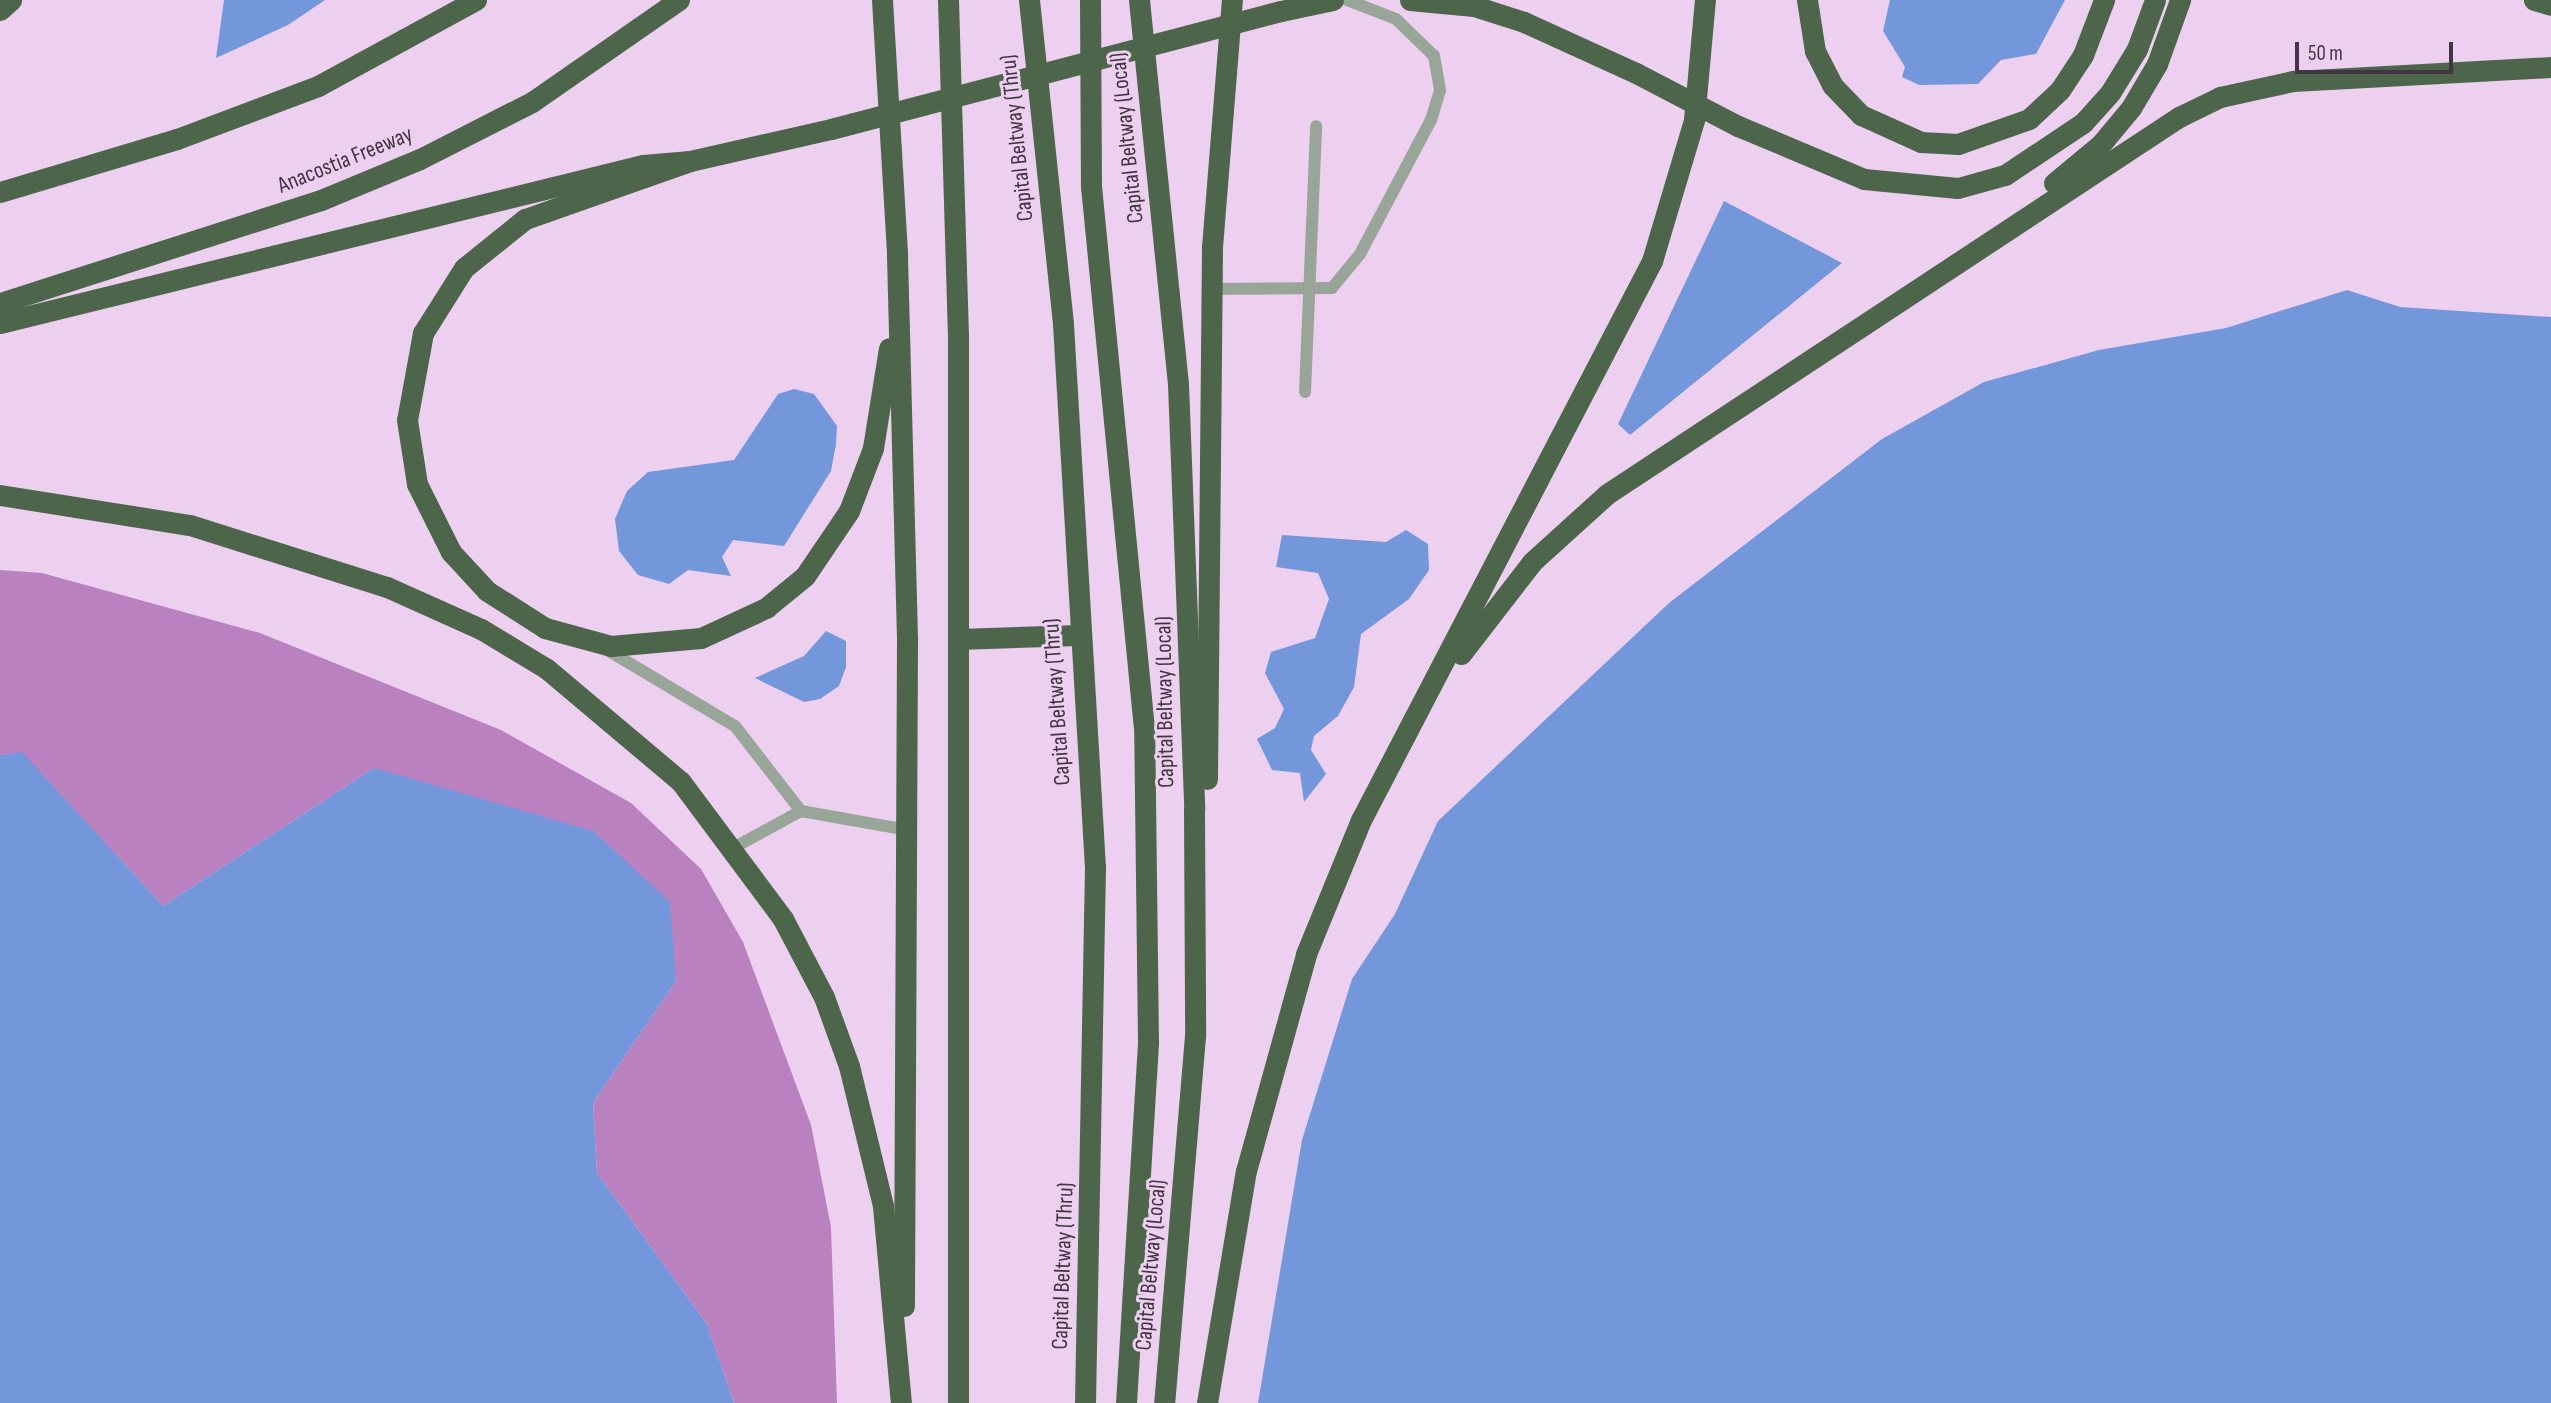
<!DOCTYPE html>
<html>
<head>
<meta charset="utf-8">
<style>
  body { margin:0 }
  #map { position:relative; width:2551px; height:1403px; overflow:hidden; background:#edd0ef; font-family:"Sofia Sans Condensed",sans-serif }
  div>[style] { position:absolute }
  .forest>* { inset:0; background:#ba81c0 }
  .water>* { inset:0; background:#7497dc }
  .lane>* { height:12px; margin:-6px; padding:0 6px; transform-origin:6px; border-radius:6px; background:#98a598 }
  .highway>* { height:21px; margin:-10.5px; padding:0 10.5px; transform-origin:10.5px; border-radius:10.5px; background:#4d664b }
  .highway-bridge>* { height:21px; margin:-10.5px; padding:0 10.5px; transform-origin:10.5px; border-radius:10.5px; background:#4d664b }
  span { translate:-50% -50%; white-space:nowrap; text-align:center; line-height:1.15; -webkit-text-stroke:6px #edd0ef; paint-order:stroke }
  .street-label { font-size:23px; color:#403541 }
  .scale { position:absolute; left:2295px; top:42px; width:158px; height:32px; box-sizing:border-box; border:4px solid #403541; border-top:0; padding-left:9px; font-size:21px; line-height:24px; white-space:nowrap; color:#403541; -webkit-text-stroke:5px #edd0ef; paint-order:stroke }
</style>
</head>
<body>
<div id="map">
  <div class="forest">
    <div style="clip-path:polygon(0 570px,42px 573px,260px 633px,501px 730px,631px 803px,701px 869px,743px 942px,811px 1125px,831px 1227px,837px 1403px,734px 1403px,707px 1324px,597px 1173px,593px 1103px,676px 981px,374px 768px,163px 906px,22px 753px,0 755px)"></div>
  </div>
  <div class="water">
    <div style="clip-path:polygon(224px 0,325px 0,288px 25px,216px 58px)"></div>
    <div style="clip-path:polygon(1890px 0,2065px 0,2036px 54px,2001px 60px,1978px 84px,1919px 85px,1902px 77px,1905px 67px,1883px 31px)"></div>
    <div style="clip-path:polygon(1724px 201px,1842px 263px,1630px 435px,1618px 424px)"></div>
    <div style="clip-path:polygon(2347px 290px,2400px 307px,2551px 317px,2551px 1403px,1258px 1403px,1302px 1140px,1352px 979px,1395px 914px,1438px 821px,1669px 603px,1882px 439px,1984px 382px,2099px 350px,2226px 328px)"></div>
    <div style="clip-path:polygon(794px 389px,814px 394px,837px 426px,836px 444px,831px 471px,784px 546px,733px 540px,722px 557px,731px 576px,688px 570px,669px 584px,638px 575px,619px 551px,615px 519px,627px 491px,648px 472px,734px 460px,778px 394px)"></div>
    <div style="clip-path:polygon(1406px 530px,1428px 544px,1429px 570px,1409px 599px,1361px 634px,1354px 687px,1338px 716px,1314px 736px,1311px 750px,1326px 774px,1304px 802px,1300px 773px,1272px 770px,1257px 739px,1275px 728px,1284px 709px,1265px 673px,1271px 652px,1315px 638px,1329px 599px,1318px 573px,1276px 567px,1282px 535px,1386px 542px)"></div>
    <div style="clip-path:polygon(826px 631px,846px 641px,846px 667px,839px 686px,820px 699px,804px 702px,755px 678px,804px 656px)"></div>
    <div style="clip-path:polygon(22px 752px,163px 906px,374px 768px,593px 831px,670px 902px,676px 981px,593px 1103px,597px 1173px,707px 1324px,734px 1403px,0 1403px,0 755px)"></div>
  </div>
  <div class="lane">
    <div style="left:1211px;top:289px;width:121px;rotate:-0.5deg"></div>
    <div style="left:1332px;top:288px;width:44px;rotate:-50.5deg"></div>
    <div style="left:1360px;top:254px;width:152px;rotate:-62.1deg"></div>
    <div style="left:1431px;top:120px;width:31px;rotate:-73deg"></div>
    <div style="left:1440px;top:90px;width:35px;rotate:-100deg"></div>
    <div style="left:1434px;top:56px;width:53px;rotate:-135.8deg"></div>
    <div style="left:1396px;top:19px;width:53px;rotate:-158.8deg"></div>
    <div style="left:1305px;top:392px;width:266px;rotate:-87.6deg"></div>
    <div style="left:604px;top:648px;width:152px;rotate:30.8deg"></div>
    <div style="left:735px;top:726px;width:108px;rotate:52.2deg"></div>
    <div style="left:801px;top:811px;width:109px;rotate:10.1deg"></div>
    <div style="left:735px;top:847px;width:75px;rotate:-28.6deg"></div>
  </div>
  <div class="highway">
    <div style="left:882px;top:0;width:256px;rotate:86.6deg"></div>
    <div style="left:897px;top:256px;width:385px;rotate:88.5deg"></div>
    <div style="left:907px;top:641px;width:665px;rotate:90.26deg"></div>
    <div style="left:948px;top:0;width:334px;rotate:88.3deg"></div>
    <div style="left:958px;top:334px;width:1069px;rotate:90deg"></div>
    <div style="left:1029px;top:0;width:326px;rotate:84deg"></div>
    <div style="left:1063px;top:324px;width:544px;rotate:86.63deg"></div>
    <div style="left:1095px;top:867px;width:536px;rotate:91.07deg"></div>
    <div style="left:1139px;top:0;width:386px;rotate:84.2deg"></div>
    <div style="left:1178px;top:384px;width:425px;rotate:87.8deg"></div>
    <div style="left:1194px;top:809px;width:227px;rotate:89.7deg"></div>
    <div style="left:1195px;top:1036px;width:368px;rotate:94.8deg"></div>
    <div style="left:1410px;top:0;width:64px;rotate:5.4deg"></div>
    <div style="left:1474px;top:6px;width:52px;rotate:17.7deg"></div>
    <div style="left:1524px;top:22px;width:123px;rotate:24.5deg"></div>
    <div style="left:1807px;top:0;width:52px;rotate:81.1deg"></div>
    <div style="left:1815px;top:51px;width:38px;rotate:63deg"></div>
    <div style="left:1832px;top:85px;width:42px;rotate:46deg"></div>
    <div style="left:1861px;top:115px;width:66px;rotate:24.2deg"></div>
    <div style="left:1921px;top:142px;width:37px;rotate:3deg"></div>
    <div style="left:1958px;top:144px;width:75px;rotate:-19.4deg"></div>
    <div style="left:2029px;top:119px;width:42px;rotate:-43.1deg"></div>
    <div style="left:2060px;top:90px;width:42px;rotate:-56.7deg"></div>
    <div style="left:2083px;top:55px;width:59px;rotate:-69.1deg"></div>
    <div style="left:2534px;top:0;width:18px;rotate:16deg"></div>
    <div style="left:0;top:10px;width:15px;rotate:-42deg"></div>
    <div style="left:1281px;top:11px;width:53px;rotate:-11.9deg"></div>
    <div style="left:1738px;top:126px;width:137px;rotate:22.8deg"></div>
    <div style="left:1864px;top:179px;width:94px;rotate:5.5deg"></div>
    <div style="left:1958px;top:188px;width:49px;rotate:-15.5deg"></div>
    <div style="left:2005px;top:175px;width:94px;rotate:-33.7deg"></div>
    <div style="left:2083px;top:123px;width:40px;rotate:-48deg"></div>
    <div style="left:2110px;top:93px;width:52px;rotate:-58.5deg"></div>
    <div style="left:2137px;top:49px;width:52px;rotate:-69.8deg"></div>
    <div style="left:690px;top:161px;width:175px;rotate:160.6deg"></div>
    <div style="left:525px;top:219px;width:78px;rotate:141.2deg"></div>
    <div style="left:464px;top:268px;width:77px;rotate:122.2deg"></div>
    <div style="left:423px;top:333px;width:88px;rotate:100.4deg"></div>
    <div style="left:407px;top:420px;width:65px;rotate:81.1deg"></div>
    <div style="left:417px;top:484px;width:76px;rotate:63.4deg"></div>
    <div style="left:451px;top:552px;width:53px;rotate:47.3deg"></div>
    <div style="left:487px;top:591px;width:69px;rotate:32.5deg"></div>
    <div style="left:545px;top:628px;width:68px;rotate:15.3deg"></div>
    <div style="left:611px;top:646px;width:90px;rotate:-5.1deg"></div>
    <div style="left:701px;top:638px;width:72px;rotate:-24.8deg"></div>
    <div style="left:766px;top:608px;width:50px;rotate:-39.4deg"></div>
    <div style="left:805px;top:576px;width:78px;rotate:-55.9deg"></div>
    <div style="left:849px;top:511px;width:67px;rotate:-69.1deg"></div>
    <div style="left:873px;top:448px;width:101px;rotate:-80.9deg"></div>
    <div style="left:2054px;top:183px;width:61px;rotate:-39.7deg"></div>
    <div style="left:2101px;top:144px;width:47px;rotate:-50.2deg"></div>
    <div style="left:2131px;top:108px;width:51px;rotate:-59.4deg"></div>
    <div style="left:2157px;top:64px;width:68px;rotate:-70.2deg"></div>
    <div style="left:0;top:192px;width:185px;rotate:-16.7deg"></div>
    <div style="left:177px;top:139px;width:151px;rotate:-20.6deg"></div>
    <div style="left:318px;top:86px;width:180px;rotate:-28.6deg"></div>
    <div style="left:0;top:303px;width:337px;rotate:-17.8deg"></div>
    <div style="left:321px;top:200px;width:107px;rotate:-22.5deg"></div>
    <div style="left:420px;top:159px;width:126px;rotate:-27deg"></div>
    <div style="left:532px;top:102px;width:179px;rotate:-34.8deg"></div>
    <div style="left:0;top:323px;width:662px;rotate:-13.81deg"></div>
    <div style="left:643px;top:165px;width:47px;rotate:-4.9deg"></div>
    <div style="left:690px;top:161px;width:145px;rotate:-12.8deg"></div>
    <div style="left:0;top:495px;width:192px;rotate:9deg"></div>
    <div style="left:190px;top:525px;width:207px;rotate:17.5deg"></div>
    <div style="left:387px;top:587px;width:103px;rotate:24.1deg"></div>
    <div style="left:481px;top:629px;width:77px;rotate:31.2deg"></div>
    <div style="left:547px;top:669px;width:175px;rotate:40.1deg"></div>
    <div style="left:681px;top:782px;width:171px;rotate:53.3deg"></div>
    <div style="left:783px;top:919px;width:88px;rotate:62.3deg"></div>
    <div style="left:824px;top:997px;width:73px;rotate:70.1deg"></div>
    <div style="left:849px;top:1066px;width:144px;rotate:76.3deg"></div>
    <div style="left:883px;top:1206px;width:198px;rotate:84.8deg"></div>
    <div style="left:958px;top:639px;width:120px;rotate:-1.9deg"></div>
    <div style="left:1461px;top:654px;width:116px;rotate:-52.3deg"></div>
    <div style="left:1532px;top:562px;width:101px;rotate:-42.2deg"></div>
    <div style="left:1607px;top:494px;width:685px;rotate:-33.39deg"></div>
    <div style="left:2179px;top:117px;width:46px;rotate:-26deg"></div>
    <div style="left:2220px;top:97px;width:75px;rotate:-12.4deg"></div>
    <div style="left:2293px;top:81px;width:258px;rotate:-3.1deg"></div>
    <div style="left:1207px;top:779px;width:532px;rotate:-89.46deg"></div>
    <div style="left:1212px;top:247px;width:248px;rotate:-85.4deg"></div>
    <div style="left:1126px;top:1403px;width:362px;rotate:-86.5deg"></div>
    <div style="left:1148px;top:1042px;width:314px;rotate:-90.7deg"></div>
    <div style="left:1207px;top:1403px;width:235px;rotate:-80.5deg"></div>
    <div style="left:1246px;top:1171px;width:225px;rotate:-74.5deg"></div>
    <div style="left:1306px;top:954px;width:145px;rotate:-67.7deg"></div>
    <div style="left:1361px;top:820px;width:630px;rotate:-62.5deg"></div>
    <div style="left:1652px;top:261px;width:147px;rotate:-73.4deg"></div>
    <div style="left:1694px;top:120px;width:121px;rotate:-84.8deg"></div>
  </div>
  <div class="highway-bridge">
    <div style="left:1090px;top:0;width:186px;rotate:89.7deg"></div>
    <div style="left:1091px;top:186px;width:545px;rotate:84.42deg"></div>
    <div style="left:1636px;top:73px;width:115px;rotate:27.5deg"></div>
    <div style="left:831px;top:129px;width:465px;rotate:-14.7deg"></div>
  </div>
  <div class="street-label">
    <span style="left:1017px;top:138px;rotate:-96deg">Capital Beltway (Thru)</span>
    <span style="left:1127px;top:138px;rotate:-96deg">Capital Beltway (Local)</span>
    <span style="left:345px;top:160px;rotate:-22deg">Anacostia Freeway</span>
    <span style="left:1057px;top:702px;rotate:-94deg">Capital Beltway (Thru)</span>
    <span style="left:1165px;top:702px;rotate:-91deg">Capital Beltway (Local)</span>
    <span style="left:1151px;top:1265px;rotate:-85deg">Capital Beltway (Local)</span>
    <span style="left:1063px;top:1266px;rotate:-88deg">Capital Beltway (Thru)</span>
  </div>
  <div class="scale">50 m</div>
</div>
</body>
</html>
